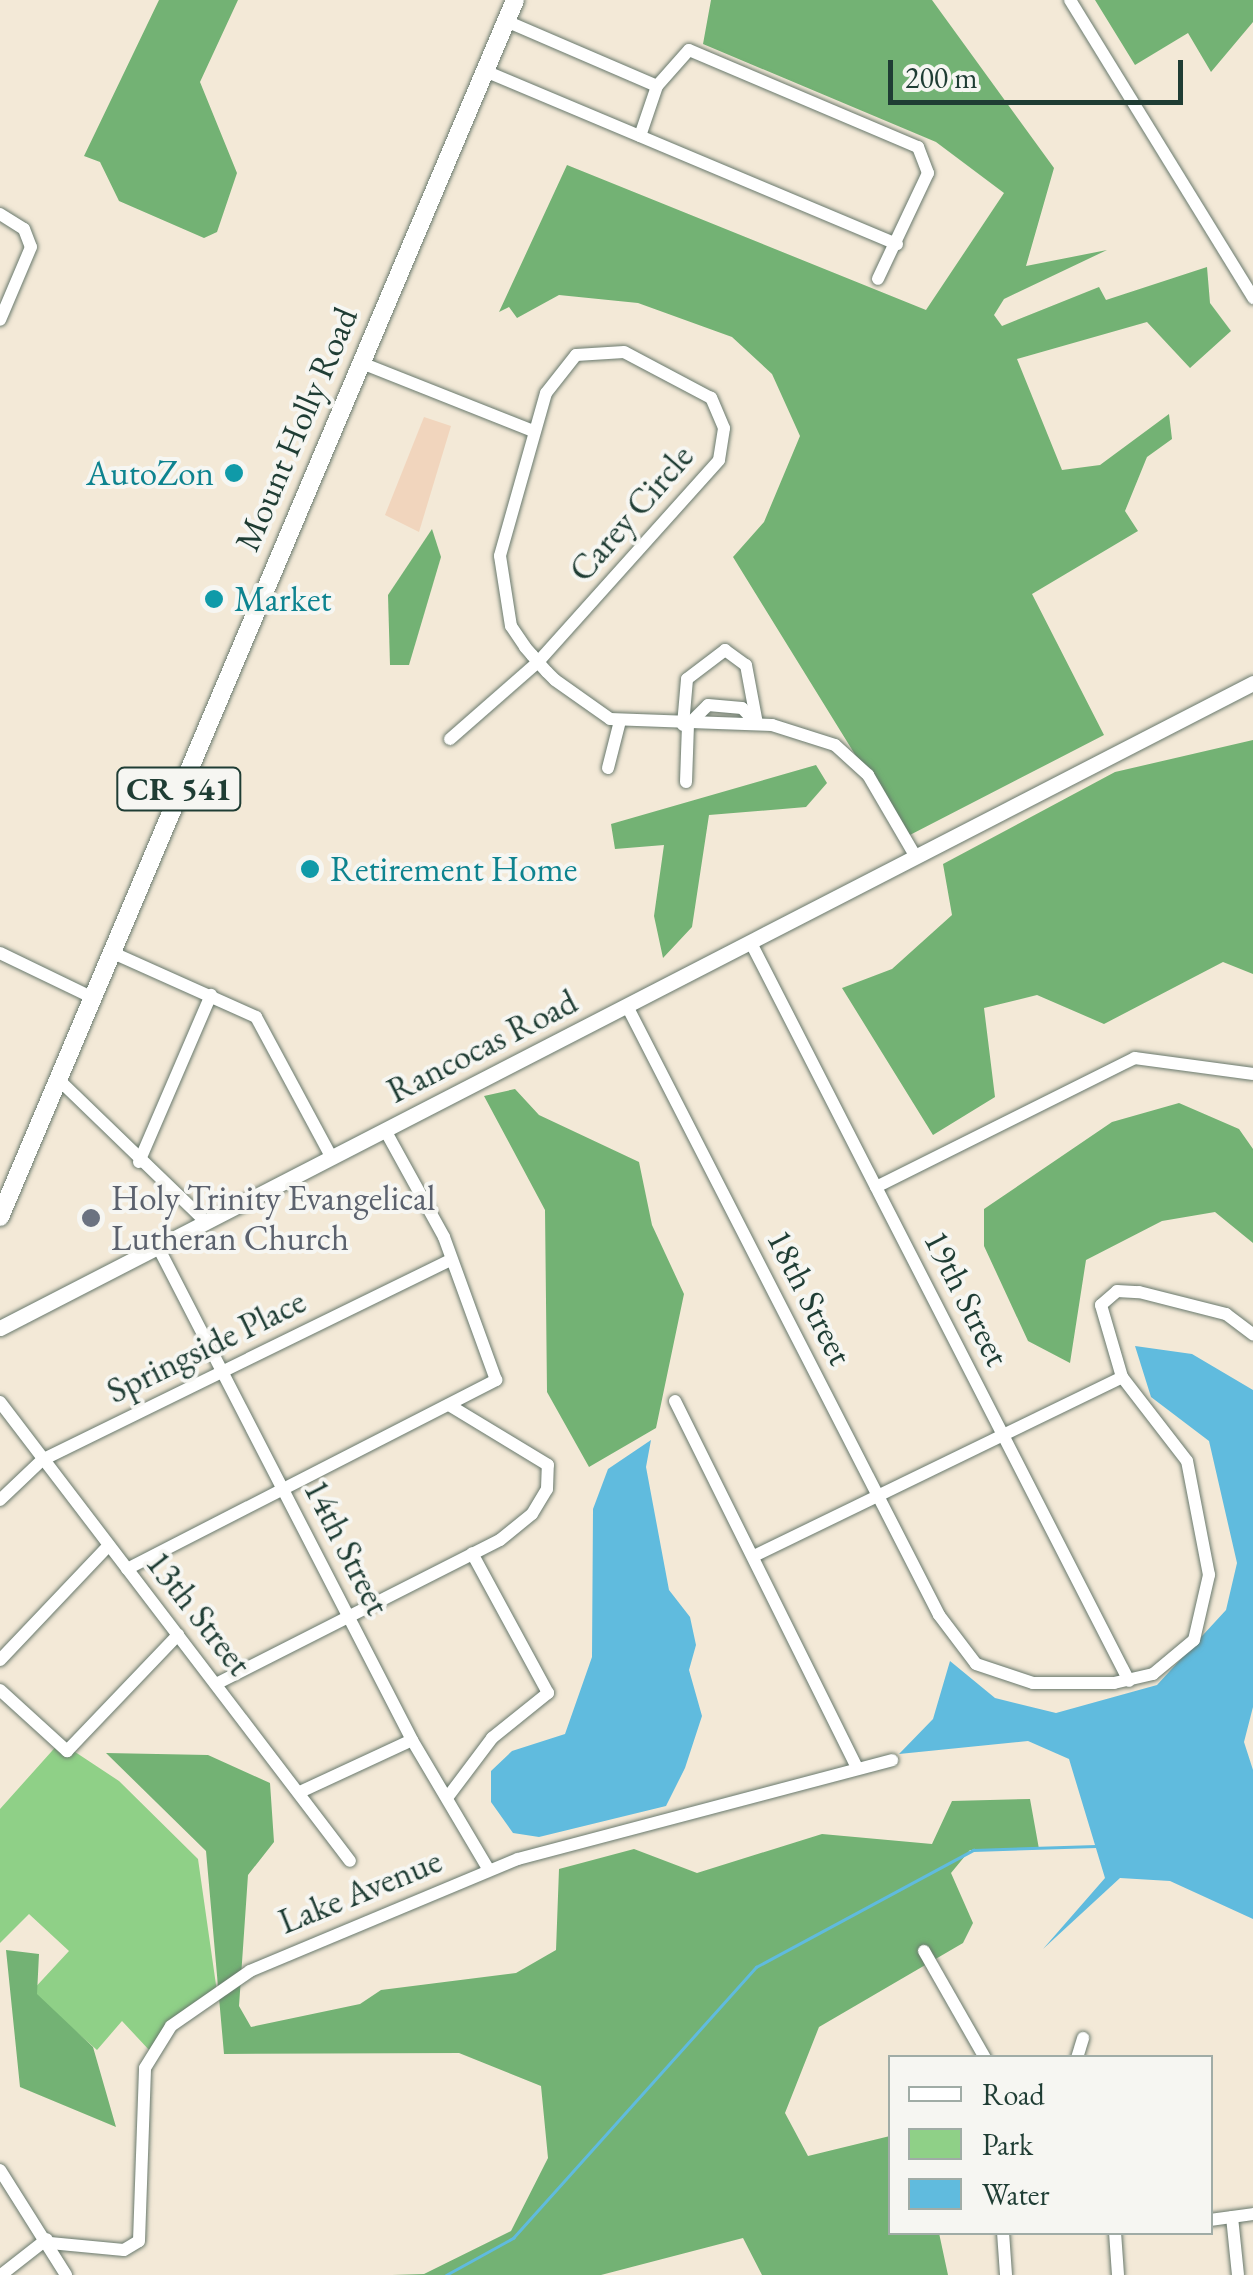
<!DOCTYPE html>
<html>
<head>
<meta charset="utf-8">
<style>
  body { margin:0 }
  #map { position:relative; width:1253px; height:2275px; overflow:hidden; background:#f3e9d7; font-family:"EB Garamond",serif }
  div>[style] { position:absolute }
  .built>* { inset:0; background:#f1d5bd }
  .green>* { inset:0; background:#8fd087 }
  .forest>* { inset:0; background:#73b274 }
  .water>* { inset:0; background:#60bbde }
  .stream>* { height:2.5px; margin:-1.25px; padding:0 1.25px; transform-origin:1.25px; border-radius:1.25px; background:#60bbde }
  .roads { filter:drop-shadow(0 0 2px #69796d) drop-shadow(0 0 2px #69796d) }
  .minor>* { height:12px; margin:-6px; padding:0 6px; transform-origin:6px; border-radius:6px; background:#fff }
  .major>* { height:15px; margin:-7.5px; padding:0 7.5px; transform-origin:7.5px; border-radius:7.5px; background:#fff }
  .highway>* { height:18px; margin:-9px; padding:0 9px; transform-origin:9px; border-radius:9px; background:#fff }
  .dots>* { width:28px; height:28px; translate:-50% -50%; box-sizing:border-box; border:5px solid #f6f6f2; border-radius:50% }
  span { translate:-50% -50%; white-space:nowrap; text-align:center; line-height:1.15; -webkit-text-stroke:8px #f6f6f2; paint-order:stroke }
  .shield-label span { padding:2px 8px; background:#f6f6f2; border:2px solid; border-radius:8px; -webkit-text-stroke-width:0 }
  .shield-label { font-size:32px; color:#1f3d34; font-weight:700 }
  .street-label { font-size:35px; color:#1f3d34 }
  .culture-label { font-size:35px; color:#0d838f }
  .right { translate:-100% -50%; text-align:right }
  .left { translate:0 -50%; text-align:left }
  .worship-label { font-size:35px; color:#5b616d }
  .legend { position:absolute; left:888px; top:2055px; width:325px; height:180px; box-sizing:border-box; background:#f6f6f2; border:2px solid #a0aca6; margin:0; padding:12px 18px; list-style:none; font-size:30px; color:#1f3d34 }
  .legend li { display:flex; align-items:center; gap:20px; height:50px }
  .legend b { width:50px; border:2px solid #a0aca6 }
  .scale { position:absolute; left:888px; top:60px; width:295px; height:45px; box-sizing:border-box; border:5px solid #1f3d34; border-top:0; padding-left:12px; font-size:30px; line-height:35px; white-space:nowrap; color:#1f3d34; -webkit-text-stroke:8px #f6f6f2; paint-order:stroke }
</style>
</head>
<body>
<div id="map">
  <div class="built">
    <div style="clip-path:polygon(424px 417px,451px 426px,419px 532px,385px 515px)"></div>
  </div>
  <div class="green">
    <div style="clip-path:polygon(60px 1742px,119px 1781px,198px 1859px,217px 1992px,150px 2051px,122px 2021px,97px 2050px,31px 1992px,69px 1951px,29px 1914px,0 1943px,0 1809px)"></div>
  </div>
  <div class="forest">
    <div style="clip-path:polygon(159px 0,238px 0,200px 82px,237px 173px,217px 232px,204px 238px,119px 201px,100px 162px,84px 156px)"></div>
    <div style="clip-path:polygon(711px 0,932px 0,1054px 168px,1026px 266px,1107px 250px,1004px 299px,994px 315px,1002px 326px,1099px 287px,1106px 300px,1207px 267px,1210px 303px,1231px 331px,1190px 368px,1147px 322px,1017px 359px,1062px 470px,1100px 465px,1169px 414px,1172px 439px,1147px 457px,1125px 511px,1138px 531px,1032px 594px,1104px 735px,906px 837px,733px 557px,764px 522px,800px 436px,772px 374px,732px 337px,638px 303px,559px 295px,517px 318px,509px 307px,499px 312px,567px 165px,926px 310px,1004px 193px,936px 142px,703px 44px)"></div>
    <div style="clip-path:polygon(1095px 0,1253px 0,1253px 22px,1211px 72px,1188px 33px,1135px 65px)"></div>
    <div style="clip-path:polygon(432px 529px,441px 557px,409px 665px,390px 665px,388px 595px)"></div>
    <div style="clip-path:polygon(1253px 740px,1253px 974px,1223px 962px,1104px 1024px,1037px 995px,984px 1008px,995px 1097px,933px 1135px,842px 988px,892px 969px,952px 915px,943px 864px,1115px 772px)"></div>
    <div style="clip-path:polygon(816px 765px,827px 783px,806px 807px,709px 815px,692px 927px,663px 958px,654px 916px,664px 845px,615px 849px,611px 824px)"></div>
    <div style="clip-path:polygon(515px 1089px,539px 1115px,639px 1162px,652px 1225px,684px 1294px,656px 1428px,589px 1467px,547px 1392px,545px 1210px,484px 1096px)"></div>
    <div style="clip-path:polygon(1179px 1103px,1239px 1129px,1253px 1149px,1253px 1243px,1215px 1212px,1162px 1221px,1086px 1260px,1070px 1363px,1028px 1341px,984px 1246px,984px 1209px,1112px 1122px)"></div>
    <div style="clip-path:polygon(106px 1753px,208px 1755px,270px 1783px,274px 1842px,248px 1875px,239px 2006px,251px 2027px,360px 2004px,381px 1990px,516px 1973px,556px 1950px,559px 1869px,634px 1849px,697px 1873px,822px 1834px,932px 1844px,952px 1801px,1030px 1799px,1039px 1849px,970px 1850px,951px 1873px,973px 1923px,963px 1943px,819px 2027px,785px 2113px,808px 2156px,890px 2136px,890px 2232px,939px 2233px,948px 2275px,762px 2275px,743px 2238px,601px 2275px,392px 2275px,424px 2274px,511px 2231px,548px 2158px,541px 2086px,459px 2053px,224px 2054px,206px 1851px)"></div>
    <div style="clip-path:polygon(6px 1950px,39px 1954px,37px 1994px,93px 2047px,116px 2127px,20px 2087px)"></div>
  </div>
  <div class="water">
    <div style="clip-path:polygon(1135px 1346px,1192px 1354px,1253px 1390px,1253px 1707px,1244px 1742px,1253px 1770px,1253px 1919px,1170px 1881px,1120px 1878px,1043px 1949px,1105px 1878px,1069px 1759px,1028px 1741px,899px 1754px,933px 1719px,950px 1661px,995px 1698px,1056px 1713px,1157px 1685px,1226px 1610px,1237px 1563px,1209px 1441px,1151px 1397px)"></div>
    <div style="clip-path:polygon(651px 1440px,646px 1467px,669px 1590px,690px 1617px,696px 1645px,689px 1670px,702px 1716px,685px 1768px,666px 1806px,539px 1837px,513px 1833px,491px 1802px,491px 1771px,512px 1751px,565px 1734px,592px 1657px,593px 1509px,608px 1469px)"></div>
  </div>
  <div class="stream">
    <div style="left:446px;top:2275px;width:77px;rotate:-28.9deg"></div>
    <div style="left:513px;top:2238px;width:364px;rotate:-48.1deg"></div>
    <div style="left:756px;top:1967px;width:247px;rotate:-28.3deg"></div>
    <div style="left:973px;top:1850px;width:123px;rotate:-1.9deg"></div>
  </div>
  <div class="roads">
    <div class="minor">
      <div style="left:1070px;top:0;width:350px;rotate:58.4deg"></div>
      <div style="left:506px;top:21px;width:164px;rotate:23.3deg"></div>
      <div style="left:485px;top:71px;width:447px;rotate:22.8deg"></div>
      <div style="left:640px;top:136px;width:53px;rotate:-71.2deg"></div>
      <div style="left:657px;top:86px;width:48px;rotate:-48.4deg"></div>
      <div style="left:689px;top:50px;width:249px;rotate:23deg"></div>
      <div style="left:918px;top:147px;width:28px;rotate:69deg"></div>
      <div style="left:928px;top:173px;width:117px;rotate:115.3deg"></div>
      <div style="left:0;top:214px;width:28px;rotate:32deg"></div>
      <div style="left:24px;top:229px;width:19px;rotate:69deg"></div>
      <div style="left:31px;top:247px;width:79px;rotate:113deg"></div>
      <div style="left:359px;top:362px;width:187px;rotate:21.6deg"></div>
      <div style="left:683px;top:725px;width:46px;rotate:-85deg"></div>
      <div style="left:687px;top:679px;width:48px;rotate:-37.3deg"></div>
      <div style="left:725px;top:650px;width:26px;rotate:36deg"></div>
      <div style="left:746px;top:665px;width:60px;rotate:79.4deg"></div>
      <div style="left:450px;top:739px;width:117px;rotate:-41.2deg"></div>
      <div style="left:538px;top:662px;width:271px;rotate:-48.1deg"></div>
      <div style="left:719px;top:460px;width:32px;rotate:-81deg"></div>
      <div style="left:724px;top:428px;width:33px;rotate:-113deg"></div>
      <div style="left:711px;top:398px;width:98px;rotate:-152.1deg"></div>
      <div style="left:624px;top:352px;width:48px;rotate:176.4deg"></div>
      <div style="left:576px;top:355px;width:48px;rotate:128.3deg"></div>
      <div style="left:546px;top:393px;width:169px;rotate:105.8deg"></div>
      <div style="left:500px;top:556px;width:71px;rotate:81.1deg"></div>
      <div style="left:511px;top:626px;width:25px;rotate:56deg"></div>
      <div style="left:525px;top:647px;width:11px;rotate:49deg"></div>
      <div style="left:532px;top:655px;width:9px;rotate:49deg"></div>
      <div style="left:538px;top:662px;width:13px;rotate:48deg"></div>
      <div style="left:547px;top:672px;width:11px;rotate:45deg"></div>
      <div style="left:555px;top:680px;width:67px;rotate:35.3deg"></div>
      <div style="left:610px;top:719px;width:162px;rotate:2.1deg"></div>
      <div style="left:772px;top:725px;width:66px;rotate:17.6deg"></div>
      <div style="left:835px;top:745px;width:45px;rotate:42.3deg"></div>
      <div style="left:868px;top:775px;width:95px;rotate:59.7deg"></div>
      <div style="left:608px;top:768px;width:49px;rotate:-75.7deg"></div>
      <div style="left:686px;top:782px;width:57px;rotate:-88deg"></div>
      <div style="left:688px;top:725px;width:28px;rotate:-45deg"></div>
      <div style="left:708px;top:705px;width:34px;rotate:5deg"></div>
      <div style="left:742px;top:708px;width:22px;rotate:47deg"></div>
      <div style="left:751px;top:943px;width:829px;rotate:62.88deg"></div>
      <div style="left:111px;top:952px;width:159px;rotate:24.1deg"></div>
      <div style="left:256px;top:1017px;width:160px;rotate:61.7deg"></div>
      <div style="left:0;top:953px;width:101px;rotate:25.8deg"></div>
      <div style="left:627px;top:1006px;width:684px;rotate:62.87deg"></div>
      <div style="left:939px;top:1615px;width:61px;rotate:52.9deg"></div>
      <div style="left:976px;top:1664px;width:60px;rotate:18.4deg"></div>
      <div style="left:1033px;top:1683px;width:81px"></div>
      <div style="left:1114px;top:1683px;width:40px;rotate:-13deg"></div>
      <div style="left:1153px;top:1674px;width:53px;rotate:-39.7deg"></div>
      <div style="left:1194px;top:1640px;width:67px;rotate:-77deg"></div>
      <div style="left:1209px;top:1575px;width:116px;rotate:-100.9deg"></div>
      <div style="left:1187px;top:1461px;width:106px;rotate:-127.7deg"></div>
      <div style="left:1122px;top:1377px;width:75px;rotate:-106.3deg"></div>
      <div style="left:1101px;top:1305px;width:21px;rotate:-41deg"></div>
      <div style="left:1117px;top:1291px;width:22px;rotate:3deg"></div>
      <div style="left:1139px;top:1292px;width:90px;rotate:14.2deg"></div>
      <div style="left:1226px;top:1314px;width:34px;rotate:37deg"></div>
      <div style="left:58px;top:1079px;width:206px;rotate:44deg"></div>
      <div style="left:139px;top:1162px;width:182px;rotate:-66.7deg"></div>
      <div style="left:876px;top:1187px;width:289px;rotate:-26.5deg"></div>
      <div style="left:1135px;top:1058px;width:119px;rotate:7.7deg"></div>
      <div style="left:158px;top:1247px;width:555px;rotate:62.74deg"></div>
      <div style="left:412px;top:1740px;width:151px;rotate:59.4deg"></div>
      <div style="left:675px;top:1401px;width:409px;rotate:63.6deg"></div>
      <div style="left:0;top:1402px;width:577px;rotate:52.67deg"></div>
      <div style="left:0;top:1500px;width:58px;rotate:-43.6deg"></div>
      <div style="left:42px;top:1460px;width:454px;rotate:-26.1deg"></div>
      <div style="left:756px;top:1555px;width:407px;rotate:-25.9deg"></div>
      <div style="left:127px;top:1569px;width:415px;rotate:-27.1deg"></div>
      <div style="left:496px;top:1380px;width:152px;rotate:-110deg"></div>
      <div style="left:444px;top:1237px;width:122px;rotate:-118.9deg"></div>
      <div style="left:0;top:1660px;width:158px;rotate:-46.5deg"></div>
      <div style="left:216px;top:1684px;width:318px;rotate:-26.9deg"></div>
      <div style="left:500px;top:1540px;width:41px;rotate:-39.1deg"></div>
      <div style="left:532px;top:1514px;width:29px;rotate:-59deg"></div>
      <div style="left:547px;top:1489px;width:24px;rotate:-88deg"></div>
      <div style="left:548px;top:1465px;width:116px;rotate:-148.8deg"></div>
      <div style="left:0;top:1690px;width:91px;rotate:42.3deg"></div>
      <div style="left:67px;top:1751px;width:161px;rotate:-46.3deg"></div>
      <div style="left:300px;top:1792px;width:123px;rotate:-24.9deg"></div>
      <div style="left:447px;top:1798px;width:75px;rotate:-53.1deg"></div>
      <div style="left:492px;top:1738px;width:72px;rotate:-38.8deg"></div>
      <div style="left:548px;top:1693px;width:159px;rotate:-118.5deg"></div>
      <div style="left:924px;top:1951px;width:123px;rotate:60.3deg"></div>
      <div style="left:1077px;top:2058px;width:21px;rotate:-73deg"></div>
      <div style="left:0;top:2170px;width:124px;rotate:57.8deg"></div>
      <div style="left:1232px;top:2217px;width:58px;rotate:84.1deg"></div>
      <div style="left:1210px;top:2220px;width:43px;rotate:-7.9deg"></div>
      <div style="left:1003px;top:2232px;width:43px;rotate:86deg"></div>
      <div style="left:1115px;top:2232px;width:43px;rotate:86deg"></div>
      <div style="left:50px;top:2243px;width:74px;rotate:5.4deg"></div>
      <div style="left:124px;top:2250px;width:17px;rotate:-31deg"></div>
      <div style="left:139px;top:2241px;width:173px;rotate:-88deg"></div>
      <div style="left:145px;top:2068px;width:49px;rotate:-58.2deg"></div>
      <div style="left:171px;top:2026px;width:96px;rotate:-34.8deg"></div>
      <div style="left:250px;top:1971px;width:290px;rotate:-22.7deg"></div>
      <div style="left:518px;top:1859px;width:387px;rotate:-14.8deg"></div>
      <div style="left:1px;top:2275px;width:58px;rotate:-38deg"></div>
    </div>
    <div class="major">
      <div style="left:0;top:1328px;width:1409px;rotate:-27.24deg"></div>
    </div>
    <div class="highway">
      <div style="left:0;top:1217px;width:1321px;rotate:-67.06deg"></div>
    </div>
  </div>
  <div class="dots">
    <div style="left:234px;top:473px;background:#0f9aa8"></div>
    <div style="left:214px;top:599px;background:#0f9aa8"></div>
    <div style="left:310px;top:869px;background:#0f9aa8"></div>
    <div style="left:91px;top:1218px;background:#6b7280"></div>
  </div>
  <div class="shield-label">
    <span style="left:179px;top:789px">CR 541</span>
  </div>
  <div class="street-label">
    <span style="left:296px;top:429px;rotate:-67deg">Mount Holly Road</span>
    <span style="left:631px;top:513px;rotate:-49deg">Carey Circle</span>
    <span style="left:482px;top:1046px;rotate:-27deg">Rancocas Road</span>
    <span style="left:810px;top:1297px;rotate:63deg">18th Street</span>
    <span style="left:967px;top:1298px;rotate:63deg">19th Street</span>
    <span style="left:206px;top:1346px;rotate:-26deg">Springside Place</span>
    <span style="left:347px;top:1547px;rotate:63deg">14th Street</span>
    <span style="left:199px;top:1613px;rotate:52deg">13th Street</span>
    <span style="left:360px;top:1891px;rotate:-22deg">Lake Avenue</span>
  </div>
  <div class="culture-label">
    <span class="right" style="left:214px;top:473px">AutoZon</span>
    <span class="left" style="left:234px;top:599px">Market</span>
    <span class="left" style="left:330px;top:869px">Retirement Home</span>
  </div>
  <div class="worship-label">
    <span class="left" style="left:111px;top:1218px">Holy Trinity Evangelical<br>Lutheran Church</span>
  </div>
  <ul class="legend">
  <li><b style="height:12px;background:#fff"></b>Road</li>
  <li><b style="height:28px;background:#8fd087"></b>Park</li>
  <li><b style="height:28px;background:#60bbde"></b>Water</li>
  </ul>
  <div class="scale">200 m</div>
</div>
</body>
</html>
